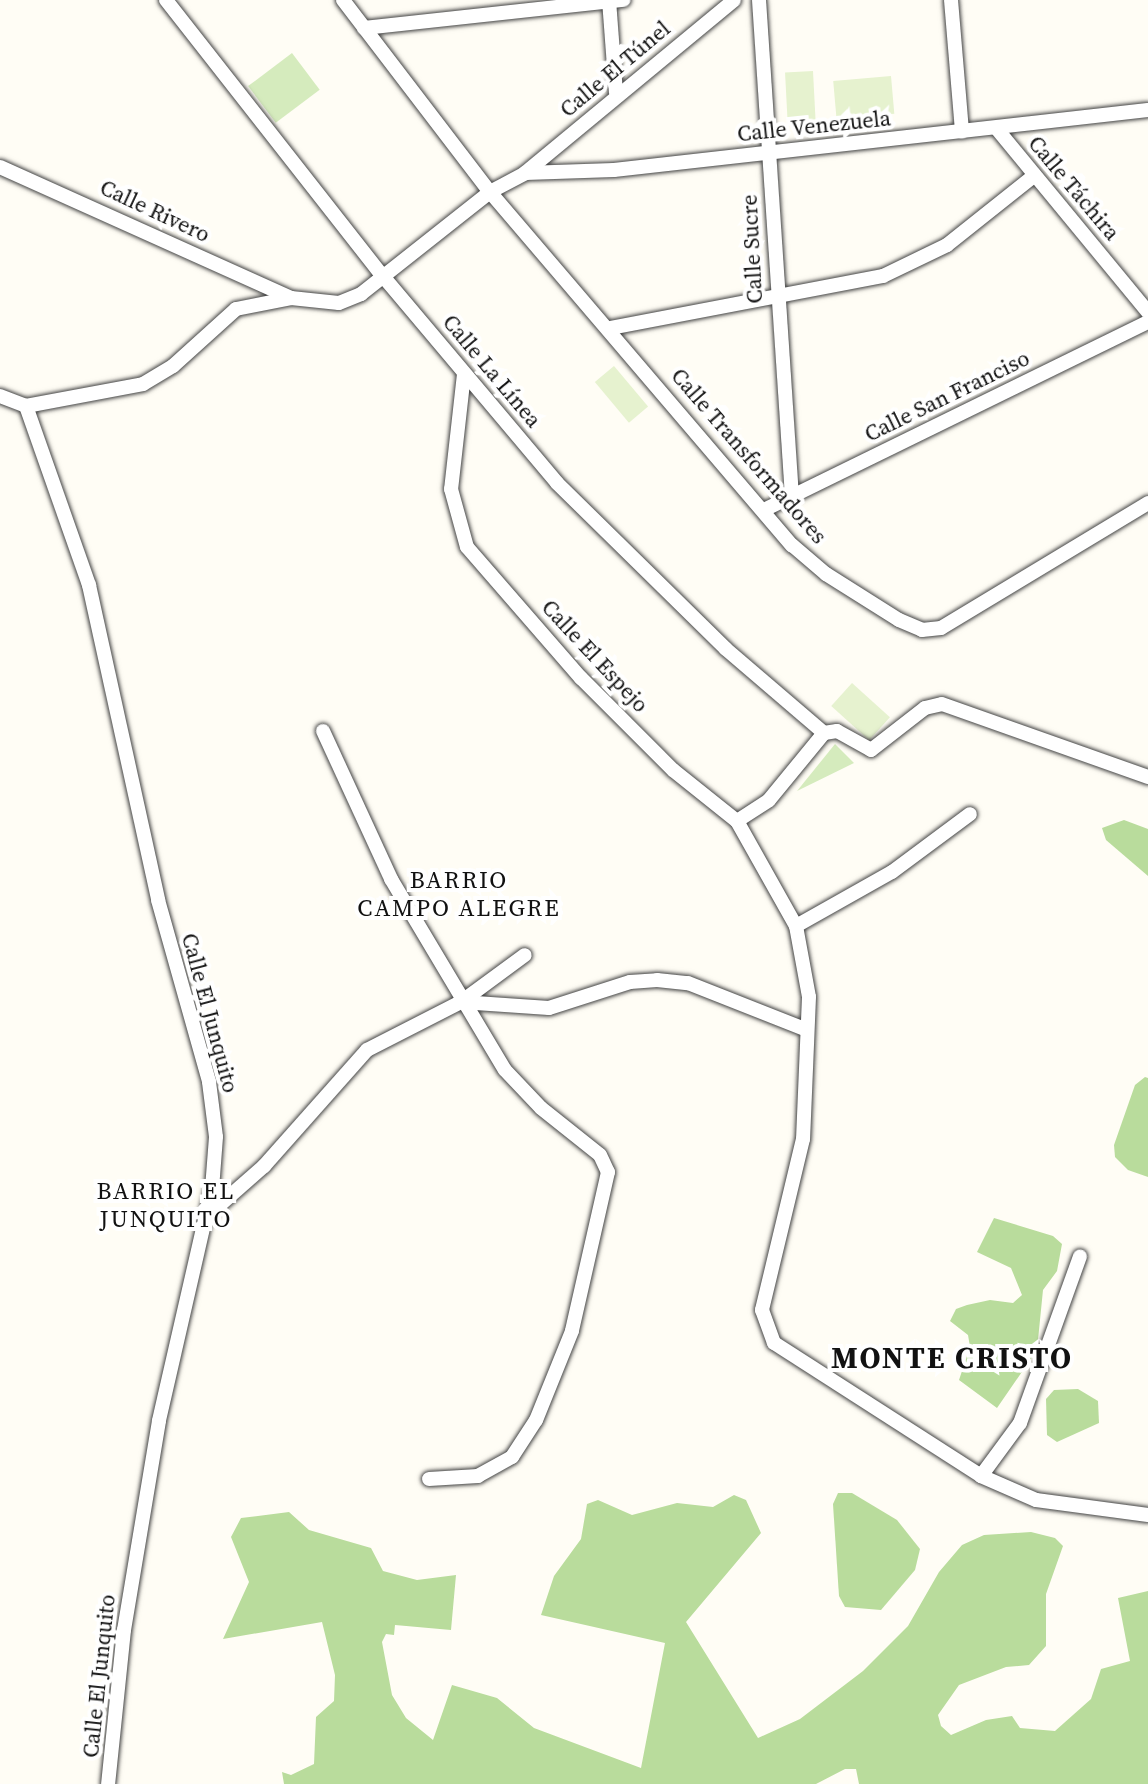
<!DOCTYPE html>
<html>
<head>
<meta charset="utf-8">
<style>
  body { margin:0 }
  #map { position:relative; width:1148px; height:1784px; overflow:hidden; background:#fffdf5; font-family:"Source Serif 4",serif }
  div>[style] { position:absolute }
  .green>* { inset:0; background:#d5ebbd; transform-origin:0 0 }
  .forest>* { inset:0; background:#b9dc9c }
  .pitch>* { inset:0; background:#e6f2cf; transform-origin:0 0 }
  .roads { filter:drop-shadow(0 0 2px #444) drop-shadow(0 0 2px #444) }
  .minor>* { height:14px; margin:-7px; padding:0 7px; transform-origin:7px; border-radius:7px; background:#fff }
  span { translate:-50% -50%; white-space:nowrap; text-align:center; line-height:1.15; -webkit-text-stroke:8px #fff; paint-order:stroke }
  .street-label { font-size:22px; color:#111 }
  .neighbourhood-label { font-size:24px; color:#111; letter-spacing:2px }
  .district-label { font-size:30px; color:#111; font-weight:700; letter-spacing:2px }
</style>
</head>
<body>
<div id="map">
  <div class="green">
    <div style="left:292px;top:53px;width:46px;height:55px;rotate:53deg"></div>
    <div style="clip-path:polygon(835px 744px,854px 763px,797px 791px)"></div>
  </div>
  <div class="forest">
    <div style="clip-path:polygon(1124px 820px,1148px 829px,1148px 876px,1106px 840px,1102px 828px)"></div>
    <div style="clip-path:polygon(1145px 1077px,1148px 1078px,1148px 1177px,1128px 1170px,1115px 1157px,1114px 1145px,1135px 1085px)"></div>
    <div style="clip-path:polygon(994px 1218px,1053px 1236px,1062px 1244px,1057px 1271px,1043px 1290px,1037px 1350px,997px 1408px,959px 1380px,970px 1347px,968px 1335px,950px 1321px,956px 1309px,967px 1305px,990px 1300px,1013px 1303px,1022px 1295px,1011px 1268px,977px 1252px)"></div>
    <div style="clip-path:polygon(1078px 1389px,1098px 1401px,1099px 1423px,1057px 1442px,1047px 1435px,1046px 1399px,1054px 1390px)"></div>
    <div style="clip-path:polygon(838px 1493px,852px 1493px,897px 1520px,920px 1549px,915px 1570px,881px 1610px,845px 1607px,839px 1596px,833px 1504px)"></div>
    <div style="clip-path:polygon(734px 1495px,746px 1500px,761px 1533px,686px 1622px,758px 1738px,800px 1719px,863px 1671px,908px 1626px,939px 1572px,962px 1545px,984px 1535px,1031px 1532px,1055px 1538px,1063px 1546px,1046px 1594px,1046px 1646px,1029px 1665px,1006px 1667px,959px 1685px,938px 1715px,941px 1726px,951px 1735px,986px 1720px,1012px 1716px,1020px 1728px,1055px 1731px,1091px 1699px,1101px 1669px,1130px 1661px,1118px 1598px,1148px 1591px,1148px 1784px,859px 1784px,856px 1769px,845px 1769px,816px 1784px,284px 1784px,282px 1772px,291px 1775px,314px 1764px,316px 1717px,334px 1701px,335px 1675px,322px 1622px,223px 1639px,249px 1582px,231px 1537px,241px 1518px,289px 1512px,309px 1530px,371px 1548px,383px 1571px,417px 1580px,456px 1575px,451px 1630px,395px 1625px,394px 1635px,386px 1634px,382px 1642px,392px 1695px,406px 1718px,433px 1740px,452px 1685px,497px 1698px,534px 1728px,641px 1768px,665px 1643px,541px 1615px,554px 1576px,581px 1539px,587px 1504px,598px 1500px,632px 1515px,677px 1503px,713px 1507px)"></div>
  </div>
  <div class="pitch">
    <div style="left:813px;top:71px;width:51px;height:28px;rotate:87deg"></div>
    <div style="left:891px;top:76px;width:38px;height:58px;rotate:85deg"></div>
    <div style="left:614px;top:366px;width:53px;height:25px;rotate:50deg"></div>
    <div style="left:852px;top:683px;width:51px;height:31px;rotate:42deg"></div>
  </div>
  <div class="roads">
    <div class="minor">
      <div style="left:166px;top:0;width:350px;rotate:51.9deg"></div>
      <div style="left:382px;top:275px;width:272px;rotate:49.9deg"></div>
      <div style="left:557px;top:483px;width:237px;rotate:44.5deg"></div>
      <div style="left:726px;top:649px;width:129px;rotate:40.6deg"></div>
      <div style="left:343px;top:0;width:242px;rotate:52.6deg"></div>
      <div style="left:490px;top:192px;width:465px;rotate:49.5deg"></div>
      <div style="left:792px;top:545px;width:45px;rotate:40.5deg"></div>
      <div style="left:826px;top:574px;width:86px;rotate:32.2deg"></div>
      <div style="left:899px;top:620px;width:25px;rotate:23deg"></div>
      <div style="left:922px;top:630px;width:19px;rotate:-6deg"></div>
      <div style="left:941px;top:628px;width:242px;rotate:-31.1deg"></div>
      <div style="left:609px;top:0;width:93px;rotate:85.7deg"></div>
      <div style="left:759px;top:0;width:496px;rotate:86.2deg"></div>
      <div style="left:951px;top:0;width:132px;rotate:85.2deg"></div>
      <div style="left:364px;top:28px;width:261px;rotate:-6.2deg"></div>
      <div style="left:997px;top:129px;width:237px;rotate:50.5deg"></div>
      <div style="left:0;top:167px;width:319px;rotate:24.2deg"></div>
      <div style="left:291px;top:298px;width:48px;rotate:5.9deg"></div>
      <div style="left:339px;top:303px;width:24px;rotate:-22deg"></div>
      <div style="left:361px;top:294px;width:164px;rotate:-38.3deg"></div>
      <div style="left:490px;top:192px;width:40px;rotate:-28deg"></div>
      <div style="left:525px;top:173px;width:89px;rotate:-1.9deg"></div>
      <div style="left:614px;top:170px;width:537px;rotate:-6.41deg"></div>
      <div style="left:525px;top:173px;width:271px;rotate:-39.6deg"></div>
      <div style="left:610px;top:328px;width:278px;rotate:-10.8deg"></div>
      <div style="left:883px;top:276px;width:71px;rotate:-25.8deg"></div>
      <div style="left:947px;top:245px;width:112px;rotate:-38.5deg"></div>
      <div style="left:464px;top:374px;width:116px;rotate:96.4deg"></div>
      <div style="left:451px;top:489px;width:60px;rotate:74.6deg"></div>
      <div style="left:467px;top:547px;width:174px;rotate:49deg"></div>
      <div style="left:581px;top:678px;width:130px;rotate:45deg"></div>
      <div style="left:673px;top:770px;width:82px;rotate:38.6deg"></div>
      <div style="left:737px;top:821px;width:38px;rotate:-33deg"></div>
      <div style="left:769px;top:800px;width:87px;rotate:-50.6deg"></div>
      <div style="left:0;top:396px;width:28px;rotate:21deg"></div>
      <div style="left:26px;top:406px;width:119px;rotate:-10.6deg"></div>
      <div style="left:143px;top:384px;width:35px;rotate:-31deg"></div>
      <div style="left:173px;top:366px;width:85px;rotate:-42.1deg"></div>
      <div style="left:236px;top:309px;width:56px;rotate:-11.3deg"></div>
      <div style="left:26px;top:406px;width:190px;rotate:70.6deg"></div>
      <div style="left:89px;top:585px;width:322px;rotate:77.6deg"></div>
      <div style="left:158px;top:900px;width:189px;rotate:74.3deg"></div>
      <div style="left:209px;top:1082px;width:55px;rotate:82.7deg"></div>
      <div style="left:216px;top:1137px;width:52px;rotate:94.4deg"></div>
      <div style="left:212px;top:1189px;width:238px;rotate:102.9deg"></div>
      <div style="left:159px;top:1421px;width:212px;rotate:99.5deg"></div>
      <div style="left:124px;top:1630px;width:155px;rotate:95.9deg"></div>
      <div style="left:766px;top:509px;width:425px;rotate:-26.1deg"></div>
      <div style="left:323px;top:731px;width:163px;rotate:65.3deg"></div>
      <div style="left:391px;top:879px;width:222px;rotate:59.2deg"></div>
      <div style="left:505px;top:1070px;width:52px;rotate:46.5deg"></div>
      <div style="left:541px;top:1108px;width:75px;rotate:38.5deg"></div>
      <div style="left:600px;top:1155px;width:19px;rotate:65deg"></div>
      <div style="left:608px;top:1172px;width:163px;rotate:102.8deg"></div>
      <div style="left:572px;top:1331px;width:96px;rotate:112deg"></div>
      <div style="left:536px;top:1420px;width:44px;rotate:123deg"></div>
      <div style="left:512px;top:1457px;width:39px;rotate:151deg"></div>
      <div style="left:478px;top:1476px;width:49px;rotate:176.5deg"></div>
      <div style="left:824px;top:733px;width:13px;rotate:-9deg"></div>
      <div style="left:837px;top:731px;width:39px;rotate:29deg"></div>
      <div style="left:871px;top:750px;width:68px;rotate:-37.9deg"></div>
      <div style="left:925px;top:708px;width:17px;rotate:-13deg"></div>
      <div style="left:942px;top:704px;width:219px;rotate:19.5deg"></div>
      <div style="left:737px;top:821px;width:120px;rotate:60.7deg"></div>
      <div style="left:796px;top:926px;width:72px;rotate:79.6deg"></div>
      <div style="left:809px;top:997px;width:142px;rotate:92.4deg"></div>
      <div style="left:803px;top:1139px;width:176px;rotate:103.5deg"></div>
      <div style="left:762px;top:1310px;width:35px;rotate:70deg"></div>
      <div style="left:774px;top:1343px;width:246px;rotate:32.7deg"></div>
      <div style="left:981px;top:1476px;width:60px;rotate:23.6deg"></div>
      <div style="left:1036px;top:1500px;width:113px;rotate:7.6deg"></div>
      <div style="left:796px;top:926px;width:110px;rotate:-29.4deg"></div>
      <div style="left:892px;top:872px;width:97px;rotate:-36.6deg"></div>
      <div style="left:461px;top:1002px;width:79px;rotate:-36.3deg"></div>
      <div style="left:206px;top:1217px;width:77px;rotate:-41.3deg"></div>
      <div style="left:264px;top:1166px;width:155px;rotate:-48.4deg"></div>
      <div style="left:367px;top:1050px;width:106px;rotate:-27.1deg"></div>
      <div style="left:461px;top:1002px;width:88px;rotate:3.9deg"></div>
      <div style="left:549px;top:1008px;width:85px;rotate:-17.8deg"></div>
      <div style="left:630px;top:982px;width:27px;rotate:-4deg"></div>
      <div style="left:657px;top:980px;width:31px;rotate:6deg"></div>
      <div style="left:688px;top:983px;width:126px;rotate:21.5deg"></div>
      <div style="left:981px;top:1476px;width:66px;rotate:-53.7deg"></div>
      <div style="left:1020px;top:1423px;width:177px;rotate:-70.2deg"></div>
    </div>
  </div>
  <div class="street-label">
    <span style="left:615px;top:69px;rotate:-40deg">Calle El Túnel</span>
    <span style="left:814px;top:126px;rotate:-6deg">Calle Venezuela</span>
    <span style="left:1074px;top:188px;rotate:50deg">Calle Táchira</span>
    <span style="left:155px;top:211px;rotate:25deg">Calle Rivero</span>
    <span style="left:752px;top:249px;rotate:-93deg">Calle Sucre</span>
    <span style="left:492px;top:371px;rotate:50deg">Calle La Línea</span>
    <span style="left:947px;top:396px;rotate:-26deg">Calle San Franciso</span>
    <span style="left:749px;top:456px;rotate:49deg">Calle Transformadores</span>
    <span style="left:595px;top:656px;rotate:47deg">Calle El Espejo</span>
    <span style="left:210px;top:1013px;rotate:75deg">Calle El Junquito</span>
    <span style="left:99px;top:1676px;rotate:-84deg">Calle El Junquito</span>
  </div>
  <div class="neighbourhood-label">
    <span style="left:459px;top:894px">BARRIO<br>CAMPO ALEGRE</span>
    <span style="left:166px;top:1205px">BARRIO EL<br>JUNQUITO</span>
  </div>
  <div class="district-label">
    <span style="left:952px;top:1358px">MONTE CRISTO</span>
  </div>
</div>
</body>
</html>
